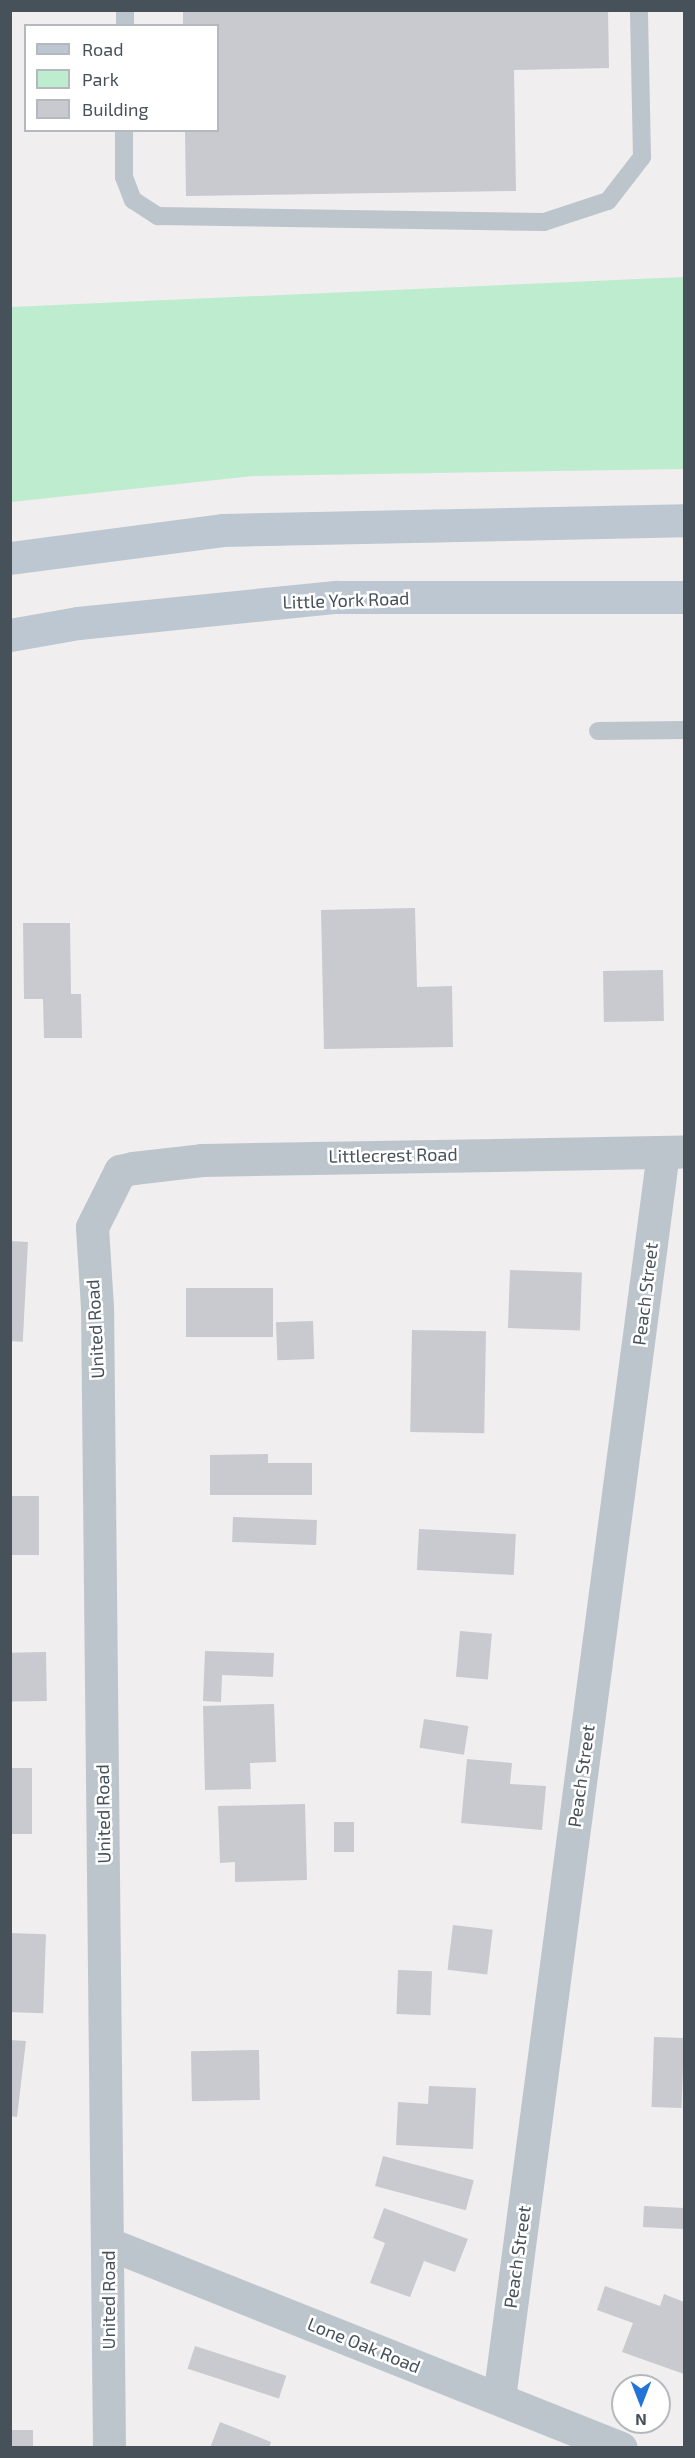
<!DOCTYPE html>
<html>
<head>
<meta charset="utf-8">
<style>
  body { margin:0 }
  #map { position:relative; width:695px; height:2458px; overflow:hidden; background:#f0eeee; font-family:"Exo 2",sans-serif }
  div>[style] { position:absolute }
  .green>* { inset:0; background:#beeccf }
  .building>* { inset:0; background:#c8cad0; transform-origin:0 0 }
  .lane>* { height:18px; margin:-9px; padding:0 9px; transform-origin:9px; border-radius:9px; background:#bdc5cc }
  .street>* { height:33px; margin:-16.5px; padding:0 16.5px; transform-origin:16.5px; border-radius:16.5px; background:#bdc5cc }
  .secondary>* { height:33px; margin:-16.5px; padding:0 16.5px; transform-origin:16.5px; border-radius:16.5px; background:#bcc7d1 }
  span { translate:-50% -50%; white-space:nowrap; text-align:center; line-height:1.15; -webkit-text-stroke:5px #fff; paint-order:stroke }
  .street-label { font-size:18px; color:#47515a }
  .frame { position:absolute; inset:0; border:12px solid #47515a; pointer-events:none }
  .legend { position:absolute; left:24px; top:24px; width:195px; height:108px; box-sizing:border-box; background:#fff; border:2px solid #b5b9bd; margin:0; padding:8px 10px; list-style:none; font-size:18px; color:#47515a }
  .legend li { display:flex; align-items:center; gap:12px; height:30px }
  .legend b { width:30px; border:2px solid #b5b9bd }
  .north { position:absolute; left:611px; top:2374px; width:60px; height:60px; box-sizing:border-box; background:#fff; border:2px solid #b5b9bd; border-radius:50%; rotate:180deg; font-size:16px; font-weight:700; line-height:24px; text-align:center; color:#47515a }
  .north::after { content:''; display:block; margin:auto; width:21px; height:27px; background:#2374d6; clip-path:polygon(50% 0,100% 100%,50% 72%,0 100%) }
</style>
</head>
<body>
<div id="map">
  <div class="green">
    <div style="clip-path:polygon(684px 277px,684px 469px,253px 476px,11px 502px,11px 307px)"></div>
  </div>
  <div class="building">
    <div style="clip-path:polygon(183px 10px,608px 10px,609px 68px,514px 70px,516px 191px,186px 196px,185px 130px,218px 130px,218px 26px,183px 26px)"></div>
    <div style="clip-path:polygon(415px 908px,417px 987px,452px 986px,453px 1047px,324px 1049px,321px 910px)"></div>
    <div style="clip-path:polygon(23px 923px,70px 923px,71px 994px,81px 994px,82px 1038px,44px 1038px,43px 999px,24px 999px)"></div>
    <div style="left:663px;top:970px;width:51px;height:60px;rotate:89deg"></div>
    <div style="left:10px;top:1241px;width:18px;height:100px;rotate:3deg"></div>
    <div style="left:510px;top:1270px;width:72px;height:58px;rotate:2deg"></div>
    <div style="left:186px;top:1288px;width:87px;height:49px"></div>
    <div style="left:313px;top:1321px;width:38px;height:37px;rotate:88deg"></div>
    <div style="left:412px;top:1330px;width:74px;height:102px;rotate:1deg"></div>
    <div style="clip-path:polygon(268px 1454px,268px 1463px,312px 1463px,312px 1495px,210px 1495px,210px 1455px)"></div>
    <div style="left:10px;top:1496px;width:29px;height:59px"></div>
    <div style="left:233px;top:1517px;width:84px;height:25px;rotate:2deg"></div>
    <div style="left:419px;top:1529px;width:97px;height:41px;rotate:3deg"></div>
    <div style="left:460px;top:1631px;width:32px;height:46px;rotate:5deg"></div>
    <div style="clip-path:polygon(205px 1651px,274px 1653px,273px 1677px,222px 1675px,221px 1702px,203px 1701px)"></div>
    <div style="left:46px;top:1652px;width:49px;height:36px;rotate:89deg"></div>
    <div style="clip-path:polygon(274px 1704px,276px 1762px,250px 1763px,251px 1789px,205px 1790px,203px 1706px)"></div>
    <div style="left:424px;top:1719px;width:45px;height:29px;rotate:9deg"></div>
    <div style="clip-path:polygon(467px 1759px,512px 1763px,510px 1784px,546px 1786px,542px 1830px,461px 1823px)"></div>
    <div style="left:10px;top:1768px;width:22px;height:66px"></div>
    <div style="clip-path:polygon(305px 1804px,307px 1880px,235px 1882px,235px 1862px,220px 1863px,218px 1806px)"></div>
    <div style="left:334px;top:1822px;width:20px;height:30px"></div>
    <div style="left:453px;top:1925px;width:40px;height:45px;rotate:7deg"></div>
    <div style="left:10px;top:1933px;width:36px;height:79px;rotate:2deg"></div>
    <div style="left:398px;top:1970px;width:34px;height:44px;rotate:2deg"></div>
    <div style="left:654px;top:2037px;width:30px;height:70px;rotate:2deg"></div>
    <div style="clip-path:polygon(10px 2040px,26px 2041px,17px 2117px,10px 2116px)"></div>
    <div style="left:259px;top:2050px;width:50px;height:68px;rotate:89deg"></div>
    <div style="clip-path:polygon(429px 2086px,476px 2088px,473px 2149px,396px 2145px,398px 2102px,428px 2104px)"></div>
    <div style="left:383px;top:2156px;width:94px;height:31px;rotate:15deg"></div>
    <div style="left:644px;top:2206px;width:40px;height:21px;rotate:3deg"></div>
    <div style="clip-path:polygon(384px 2208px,468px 2239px,455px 2272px,424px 2261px,410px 2297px,370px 2283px,385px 2243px,373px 2238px)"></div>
    <div style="clip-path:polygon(605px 2286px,660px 2306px,664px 2294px,684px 2302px,684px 2374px,622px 2352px,633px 2323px,597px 2310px)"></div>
    <div style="left:195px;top:2346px;width:96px;height:24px;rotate:18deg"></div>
    <div style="clip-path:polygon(220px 2422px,271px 2442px,269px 2448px,210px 2448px)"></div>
    <div style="left:10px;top:2430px;width:23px;height:18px"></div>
  </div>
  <div class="lane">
    <div style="left:125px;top:26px;width:16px;rotate:-90deg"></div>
    <div style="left:124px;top:130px;width:47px;rotate:90deg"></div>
    <div style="left:124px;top:177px;width:25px;rotate:69deg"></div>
    <div style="left:133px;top:200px;width:30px;rotate:33deg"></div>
    <div style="left:158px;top:216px;width:386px;rotate:0.9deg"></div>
    <div style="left:544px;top:222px;width:67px;rotate:-18.2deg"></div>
    <div style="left:608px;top:201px;width:56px;rotate:-52.3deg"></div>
    <div style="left:642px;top:157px;width:147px;rotate:-91.2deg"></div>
    <div style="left:598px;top:731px;width:86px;rotate:-0.7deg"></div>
  </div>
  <div class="street">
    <div style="left:107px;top:2243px;width:553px;rotate:21.74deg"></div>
    <div style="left:499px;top:2398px;width:1256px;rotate:-82.5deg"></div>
    <div style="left:109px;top:2448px;width:1141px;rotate:-90.6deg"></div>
    <div style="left:97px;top:1307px;width:80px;rotate:-93.6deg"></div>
    <div style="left:92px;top:1227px;width:63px;rotate:-63.4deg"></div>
    <div style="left:120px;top:1171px;width:13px;rotate:-13deg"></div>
    <div style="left:133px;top:1168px;width:69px;rotate:-6.6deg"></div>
    <div style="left:202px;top:1160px;width:482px;rotate:-1deg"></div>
  </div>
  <div class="secondary">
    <div style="left:10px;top:558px;width:214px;rotate:-7.5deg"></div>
    <div style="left:222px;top:530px;width:462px;rotate:-1.2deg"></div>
    <div style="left:10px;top:635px;width:69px;rotate:-10deg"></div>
    <div style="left:78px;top:623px;width:259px;rotate:-5.8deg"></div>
    <div style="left:336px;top:597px;width:348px"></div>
  </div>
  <div class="street-label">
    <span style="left:346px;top:600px;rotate:-2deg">Little York Road</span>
    <span style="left:393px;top:1155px;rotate:-1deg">Littlecrest Road</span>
    <span style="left:645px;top:1294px;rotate:-83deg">Peach Street</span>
    <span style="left:95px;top:1329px;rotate:-93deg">United Road</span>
    <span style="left:581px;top:1776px;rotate:-82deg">Peach Street</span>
    <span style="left:103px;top:1814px;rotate:-91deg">United Road</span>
    <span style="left:517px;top:2257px;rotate:-82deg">Peach Street</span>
    <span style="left:108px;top:2300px;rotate:-90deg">United Road</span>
    <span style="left:364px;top:2345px;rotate:22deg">Lone Oak Road</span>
  </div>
  <div class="frame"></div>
  <ul class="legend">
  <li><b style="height:8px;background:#bcc7d1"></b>Road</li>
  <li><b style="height:16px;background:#beeccf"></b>Park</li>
  <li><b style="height:16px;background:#c8cad0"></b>Building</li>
  </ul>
  <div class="north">N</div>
</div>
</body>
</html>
